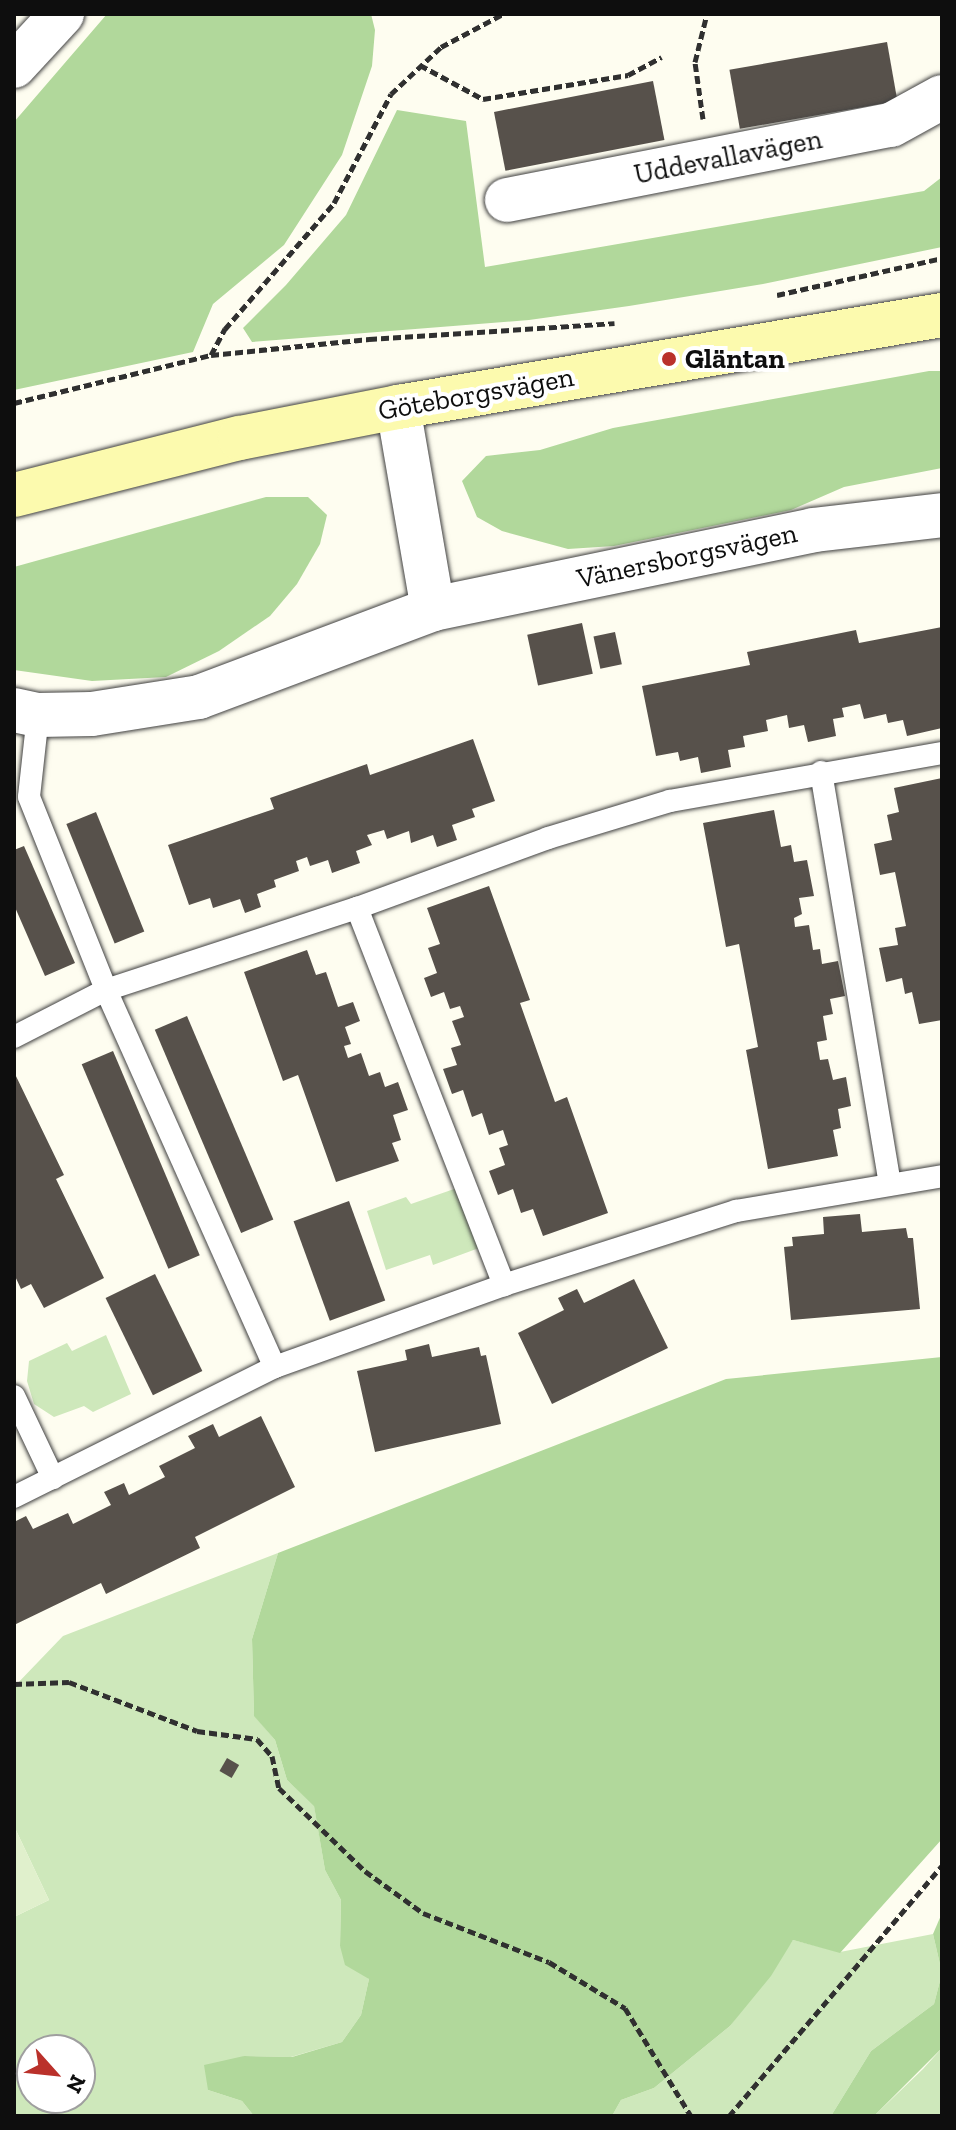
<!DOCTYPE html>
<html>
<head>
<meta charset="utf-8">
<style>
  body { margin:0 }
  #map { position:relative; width:956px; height:2130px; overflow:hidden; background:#fefdf0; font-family:"Zilla Slab",serif }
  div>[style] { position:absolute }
  .green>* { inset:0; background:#cee8bb }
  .forest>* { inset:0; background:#b1d89b }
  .pitch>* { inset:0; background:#e0f0cc }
  .building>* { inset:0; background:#57514b; transform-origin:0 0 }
  .path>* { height:5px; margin-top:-2.5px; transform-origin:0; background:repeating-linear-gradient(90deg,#303030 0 8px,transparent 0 12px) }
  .roads { filter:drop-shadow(0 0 2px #414141) drop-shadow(0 0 2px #414141) }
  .lane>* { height:22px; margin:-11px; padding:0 11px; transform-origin:11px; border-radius:11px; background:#fff }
  .street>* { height:44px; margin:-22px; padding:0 22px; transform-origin:22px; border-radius:22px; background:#fff }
  .secondary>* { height:44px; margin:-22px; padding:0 22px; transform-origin:22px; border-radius:22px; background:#fcfaae }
  .dots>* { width:22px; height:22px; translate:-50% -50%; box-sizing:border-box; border:4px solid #fff; border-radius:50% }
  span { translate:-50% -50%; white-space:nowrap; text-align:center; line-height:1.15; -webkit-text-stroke:8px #fff; paint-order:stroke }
  .street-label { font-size:28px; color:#0e0e0e }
  .poi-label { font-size:28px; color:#0e0e0e; font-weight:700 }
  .left { translate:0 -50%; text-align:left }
  .frame { position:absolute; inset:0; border:16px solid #0e0e0e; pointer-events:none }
  .north { position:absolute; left:16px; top:2034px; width:80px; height:80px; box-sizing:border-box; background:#fff; border:2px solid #9f9f9f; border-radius:50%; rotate:117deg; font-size:22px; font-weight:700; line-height:32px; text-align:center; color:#0e0e0e }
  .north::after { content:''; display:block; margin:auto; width:28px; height:36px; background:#ba312b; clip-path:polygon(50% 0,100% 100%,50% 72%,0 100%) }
</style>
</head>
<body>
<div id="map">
  <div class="green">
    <div style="clip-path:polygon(457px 1188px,479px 1248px,433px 1265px,430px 1255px,386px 1270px,367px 1211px,406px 1197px,411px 1204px)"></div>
    <div style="clip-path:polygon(106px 1335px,131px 1394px,93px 1412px,84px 1406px,54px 1417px,34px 1404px,27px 1381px,29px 1361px,67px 1343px,72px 1351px)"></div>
    <div style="clip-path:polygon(evenodd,278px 1553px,252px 1639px,254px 1715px,275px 1740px,287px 1780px,314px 1805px,325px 1870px,341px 1900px,340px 1946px,369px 1979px,361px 2015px,342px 2042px,291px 2057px,244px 2056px,208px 2090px,242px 2101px,254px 2116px,14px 2116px,14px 1917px,49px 1900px,14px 1826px,14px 1687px,63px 1636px,278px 1553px,32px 2050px,80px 2050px,80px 2098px,32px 2098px,32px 2050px)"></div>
    <div style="clip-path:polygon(933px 1934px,942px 1973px,934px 2004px,871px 2051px,831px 2116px,612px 2116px,621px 2100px,654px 2088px,730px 2026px,793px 1940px,840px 1952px)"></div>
    <div style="clip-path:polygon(942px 2048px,942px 2116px,874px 2116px,923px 2069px)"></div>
  </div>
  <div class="forest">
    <div style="clip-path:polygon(107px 14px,371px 14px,375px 30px,372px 66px,342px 155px,284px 245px,213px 304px,193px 352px,14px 390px,14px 122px)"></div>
    <div style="clip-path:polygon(397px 110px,466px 121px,485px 267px,924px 191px,942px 177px,942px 247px,763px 284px,629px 306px,529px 320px,252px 342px,243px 328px,286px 285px,346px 215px)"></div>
    <div style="clip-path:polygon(929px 371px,942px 371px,942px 468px,844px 487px,791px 510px,614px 546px,568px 549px,502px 531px,477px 517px,462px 481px,486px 456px,540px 450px,613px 428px)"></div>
    <div style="clip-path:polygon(266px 497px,308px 497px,327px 515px,320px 544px,297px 584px,270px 616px,219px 651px,166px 677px,92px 681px,14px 670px,14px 567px)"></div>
    <div style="clip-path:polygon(942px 1357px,942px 1839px,840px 1953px,793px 1940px,771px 1976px,730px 2026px,654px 2088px,621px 2100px,612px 2116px,254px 2116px,242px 2101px,208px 2090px,204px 2065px,244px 2056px,292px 2057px,342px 2042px,361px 2015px,369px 1979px,345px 1965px,340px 1946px,341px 1900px,325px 1870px,314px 1806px,287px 1780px,275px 1740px,254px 1716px,252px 1639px,278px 1553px,726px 1379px)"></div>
    <div style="clip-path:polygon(942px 1913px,942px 1973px,933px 1934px)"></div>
    <div style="clip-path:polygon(942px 1973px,942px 2048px,874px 2116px,831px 2116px,871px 2051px,934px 2004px)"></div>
  </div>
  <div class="pitch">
    <div style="clip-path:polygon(14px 1826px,49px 1900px,14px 1917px)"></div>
  </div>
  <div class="building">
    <div style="left:887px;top:42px;width:60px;height:160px;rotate:80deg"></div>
    <div style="left:653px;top:81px;width:60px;height:162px;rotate:79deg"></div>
    <div style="left:582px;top:623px;width:52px;height:56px;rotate:78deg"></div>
    <div style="clip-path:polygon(942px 627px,942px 728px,907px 736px,903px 720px,888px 723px,886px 714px,864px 719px,860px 704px,842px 708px,844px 717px,833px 719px,836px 736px,808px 742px,804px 725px,789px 728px,787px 715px,766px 720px,768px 731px,743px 736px,745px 747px,728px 750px,731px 767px,701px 773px,698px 757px,680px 761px,678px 752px,656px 756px,642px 686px,750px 665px,747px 652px,856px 630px,859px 643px)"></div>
    <div style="left:615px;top:632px;width:33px;height:22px;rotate:78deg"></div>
    <div style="clip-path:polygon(473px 739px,495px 801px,472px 809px,475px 817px,452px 825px,457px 840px,437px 847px,433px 835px,411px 843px,409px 831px,387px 839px,384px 830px,367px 835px,372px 845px,356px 851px,360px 863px,332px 873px,328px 860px,310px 866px,307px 857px,296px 861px,299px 871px,274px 880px,276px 887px,257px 894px,261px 907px,245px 913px,240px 899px,213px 908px,210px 898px,189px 905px,168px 845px,274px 809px,270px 798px,367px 764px,370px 775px)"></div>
    <div style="clip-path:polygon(942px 778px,942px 1020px,919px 1024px,912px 992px,905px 994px,902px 978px,886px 982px,879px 948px,898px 945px,895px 928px,906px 926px,895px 872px,880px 875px,874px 844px,892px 840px,887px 815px,899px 812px,894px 788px)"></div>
    <div style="clip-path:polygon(774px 810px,781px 847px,791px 845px,794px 862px,807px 860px,814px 896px,799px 898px,802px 914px,794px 918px,795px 927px,809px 925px,813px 950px,820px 949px,822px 964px,838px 961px,845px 996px,830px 999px,833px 1014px,823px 1016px,827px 1040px,817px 1042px,820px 1060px,828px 1059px,833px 1080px,846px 1077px,851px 1106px,838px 1109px,841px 1128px,833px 1130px,838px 1156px,768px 1169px,746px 1050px,758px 1047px,739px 944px,726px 947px,703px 823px)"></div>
    <div style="left:96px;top:812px;width:129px;height:32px;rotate:68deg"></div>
    <div style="clip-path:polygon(24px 846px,75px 963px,45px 976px,14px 905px,14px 850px)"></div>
    <div style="clip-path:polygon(489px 886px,530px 1000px,520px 1003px,555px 1102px,567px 1097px,608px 1213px,543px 1236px,533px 1209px,521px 1213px,513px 1189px,498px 1195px,489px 1171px,505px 1165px,499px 1148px,508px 1145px,503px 1130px,489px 1135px,482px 1113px,472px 1117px,463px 1090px,452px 1094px,443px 1069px,457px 1065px,451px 1048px,461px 1045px,452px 1021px,464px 1017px,460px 1006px,450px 1009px,444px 992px,431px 997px,424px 978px,437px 973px,428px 948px,440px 944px,427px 908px)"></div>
    <div style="clip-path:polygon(307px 950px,316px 975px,326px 972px,338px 1007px,353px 1002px,360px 1021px,345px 1027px,351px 1044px,344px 1046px,348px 1058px,361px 1053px,369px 1076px,380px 1072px,385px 1087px,398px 1082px,408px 1110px,393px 1115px,401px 1140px,392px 1143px,399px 1161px,336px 1182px,298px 1075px,283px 1081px,244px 972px)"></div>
    <div style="left:187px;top:1016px;width:221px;height:35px;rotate:67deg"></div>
    <div style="left:113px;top:1051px;width:222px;height:34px;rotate:67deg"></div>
    <div style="clip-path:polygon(14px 1072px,64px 1175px,56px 1179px,104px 1278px,44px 1308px,31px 1284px,21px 1289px,14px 1274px)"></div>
    <div style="left:349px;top:1201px;width:106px;height:59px;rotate:70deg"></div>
    <div style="clip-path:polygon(860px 1214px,862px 1232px,906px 1228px,908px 1238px,913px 1238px,920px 1309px,791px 1320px,784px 1247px,793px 1246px,792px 1237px,824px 1234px,823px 1217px)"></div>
    <div style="left:155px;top:1274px;width:108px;height:55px;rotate:64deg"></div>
    <div style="clip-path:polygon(634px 1279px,668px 1348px,552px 1404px,518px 1333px,564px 1310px,558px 1298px,577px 1289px,584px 1303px)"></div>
    <div style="clip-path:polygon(429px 1344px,432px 1357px,479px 1347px,481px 1356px,486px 1355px,501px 1424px,375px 1452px,357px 1371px,407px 1360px,405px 1350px)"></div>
    <div style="clip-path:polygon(261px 1416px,295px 1487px,195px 1537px,200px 1548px,106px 1594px,101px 1583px,14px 1625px,14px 1522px,26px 1516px,33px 1529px,68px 1513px,73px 1524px,111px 1505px,104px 1492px,124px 1483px,129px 1495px,165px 1477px,159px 1466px,195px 1448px,188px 1436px,213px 1424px,219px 1437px)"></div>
    <div style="left:227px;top:1758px;width:14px;height:15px;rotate:30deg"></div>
  </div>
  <div class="path">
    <div style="left:420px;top:65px;width:72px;rotate:28.4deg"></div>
    <div style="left:483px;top:99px;width:147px;rotate:-9.4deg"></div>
    <div style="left:628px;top:75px;width:38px;rotate:-28deg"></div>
    <div style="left:703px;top:119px;width:58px;rotate:-98deg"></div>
    <div style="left:695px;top:62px;width:49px;rotate:-76deg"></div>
    <div style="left:777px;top:295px;width:169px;rotate:-12.6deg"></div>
    <div style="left:211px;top:355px;width:30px;rotate:-62deg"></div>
    <div style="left:225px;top:329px;width:167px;rotate:-49.1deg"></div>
    <div style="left:334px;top:203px;width:123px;rotate:-62.4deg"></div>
    <div style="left:391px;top:94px;width:69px;rotate:-43.2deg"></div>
    <div style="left:441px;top:47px;width:70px;rotate:-28deg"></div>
    <div style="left:14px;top:403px;width:203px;rotate:-13.7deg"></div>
    <div style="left:211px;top:355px;width:159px;rotate:-5.8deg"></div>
    <div style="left:369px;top:339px;width:246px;rotate:-3.7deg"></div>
    <div style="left:14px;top:1684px;width:55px;rotate:-2.1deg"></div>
    <div style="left:69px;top:1682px;width:137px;rotate:20.9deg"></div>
    <div style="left:197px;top:1731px;width:61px;rotate:7.6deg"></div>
    <div style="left:257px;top:1739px;width:23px;rotate:49deg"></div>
    <div style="left:272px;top:1756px;width:33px;rotate:78deg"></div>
    <div style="left:279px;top:1788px;width:120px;rotate:44deg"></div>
    <div style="left:365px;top:1871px;width:72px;rotate:35.9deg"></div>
    <div style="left:423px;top:1913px;width:135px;rotate:21.3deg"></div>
    <div style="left:549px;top:1962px;width:89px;rotate:31.2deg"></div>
    <div style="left:625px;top:2008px;width:127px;rotate:58.6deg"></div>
    <div style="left:729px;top:2116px;width:328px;rotate:-49.6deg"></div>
  </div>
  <div class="roads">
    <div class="lane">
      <div style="left:38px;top:715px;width:82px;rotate:96.3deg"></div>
      <div style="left:29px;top:797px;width:208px;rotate:68.2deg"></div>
      <div style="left:106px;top:990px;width:413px;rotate:65.9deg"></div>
      <div style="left:821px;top:772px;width:418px;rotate:80.5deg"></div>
      <div style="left:357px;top:908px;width:405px;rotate:68.7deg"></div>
      <div style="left:14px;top:1037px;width:103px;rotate:-27.1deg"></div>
      <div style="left:106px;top:990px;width:264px;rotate:-18.1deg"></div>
      <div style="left:357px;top:908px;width:203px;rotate:-20.1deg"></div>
      <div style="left:548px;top:838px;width:127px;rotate:-16.9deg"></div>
      <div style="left:670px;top:801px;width:276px;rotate:-10deg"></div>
      <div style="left:14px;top:1396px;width:91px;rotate:64.6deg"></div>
      <div style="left:14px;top:1497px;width:292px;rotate:-26.5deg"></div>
      <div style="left:275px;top:1367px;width:243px;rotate:-19.7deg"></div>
      <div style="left:504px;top:1285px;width:244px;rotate:-17.7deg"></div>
      <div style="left:736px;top:1211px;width:209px;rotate:-9.6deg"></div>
    </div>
    <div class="street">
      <div style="left:14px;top:66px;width:71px;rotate:-47.3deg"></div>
      <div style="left:507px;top:200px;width:391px;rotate:-11.1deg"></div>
      <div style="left:891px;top:125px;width:58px;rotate:-28.8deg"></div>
      <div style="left:398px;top:407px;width:205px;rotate:80.2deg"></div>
      <div style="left:433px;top:609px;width:388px;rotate:-11.7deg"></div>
      <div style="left:813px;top:530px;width:130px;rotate:-6.6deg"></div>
      <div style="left:14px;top:710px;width:25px;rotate:12deg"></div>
      <div style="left:38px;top:715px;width:54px;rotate:-1.1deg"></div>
      <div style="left:92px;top:714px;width:108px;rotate:-9deg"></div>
      <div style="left:199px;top:697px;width:250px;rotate:-20.6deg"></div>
    </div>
    <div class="secondary">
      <div style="left:14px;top:495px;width:233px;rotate:-14.2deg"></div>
      <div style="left:240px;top:438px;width:161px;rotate:-11.1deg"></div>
      <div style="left:398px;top:407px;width:552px;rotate:-9.6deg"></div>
    </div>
  </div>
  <div class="dots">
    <div style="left:669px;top:359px;background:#ba312b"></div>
  </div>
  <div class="street-label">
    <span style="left:728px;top:157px;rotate:-11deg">Uddevallavägen</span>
    <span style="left:476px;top:394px;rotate:-10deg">Göteborgsvägen</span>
    <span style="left:687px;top:556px;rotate:-12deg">Vänersborgsvägen</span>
  </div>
  <div class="poi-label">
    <span class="left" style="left:685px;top:359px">Gläntan</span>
  </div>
  <div class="frame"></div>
  <div class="north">N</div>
</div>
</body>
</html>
